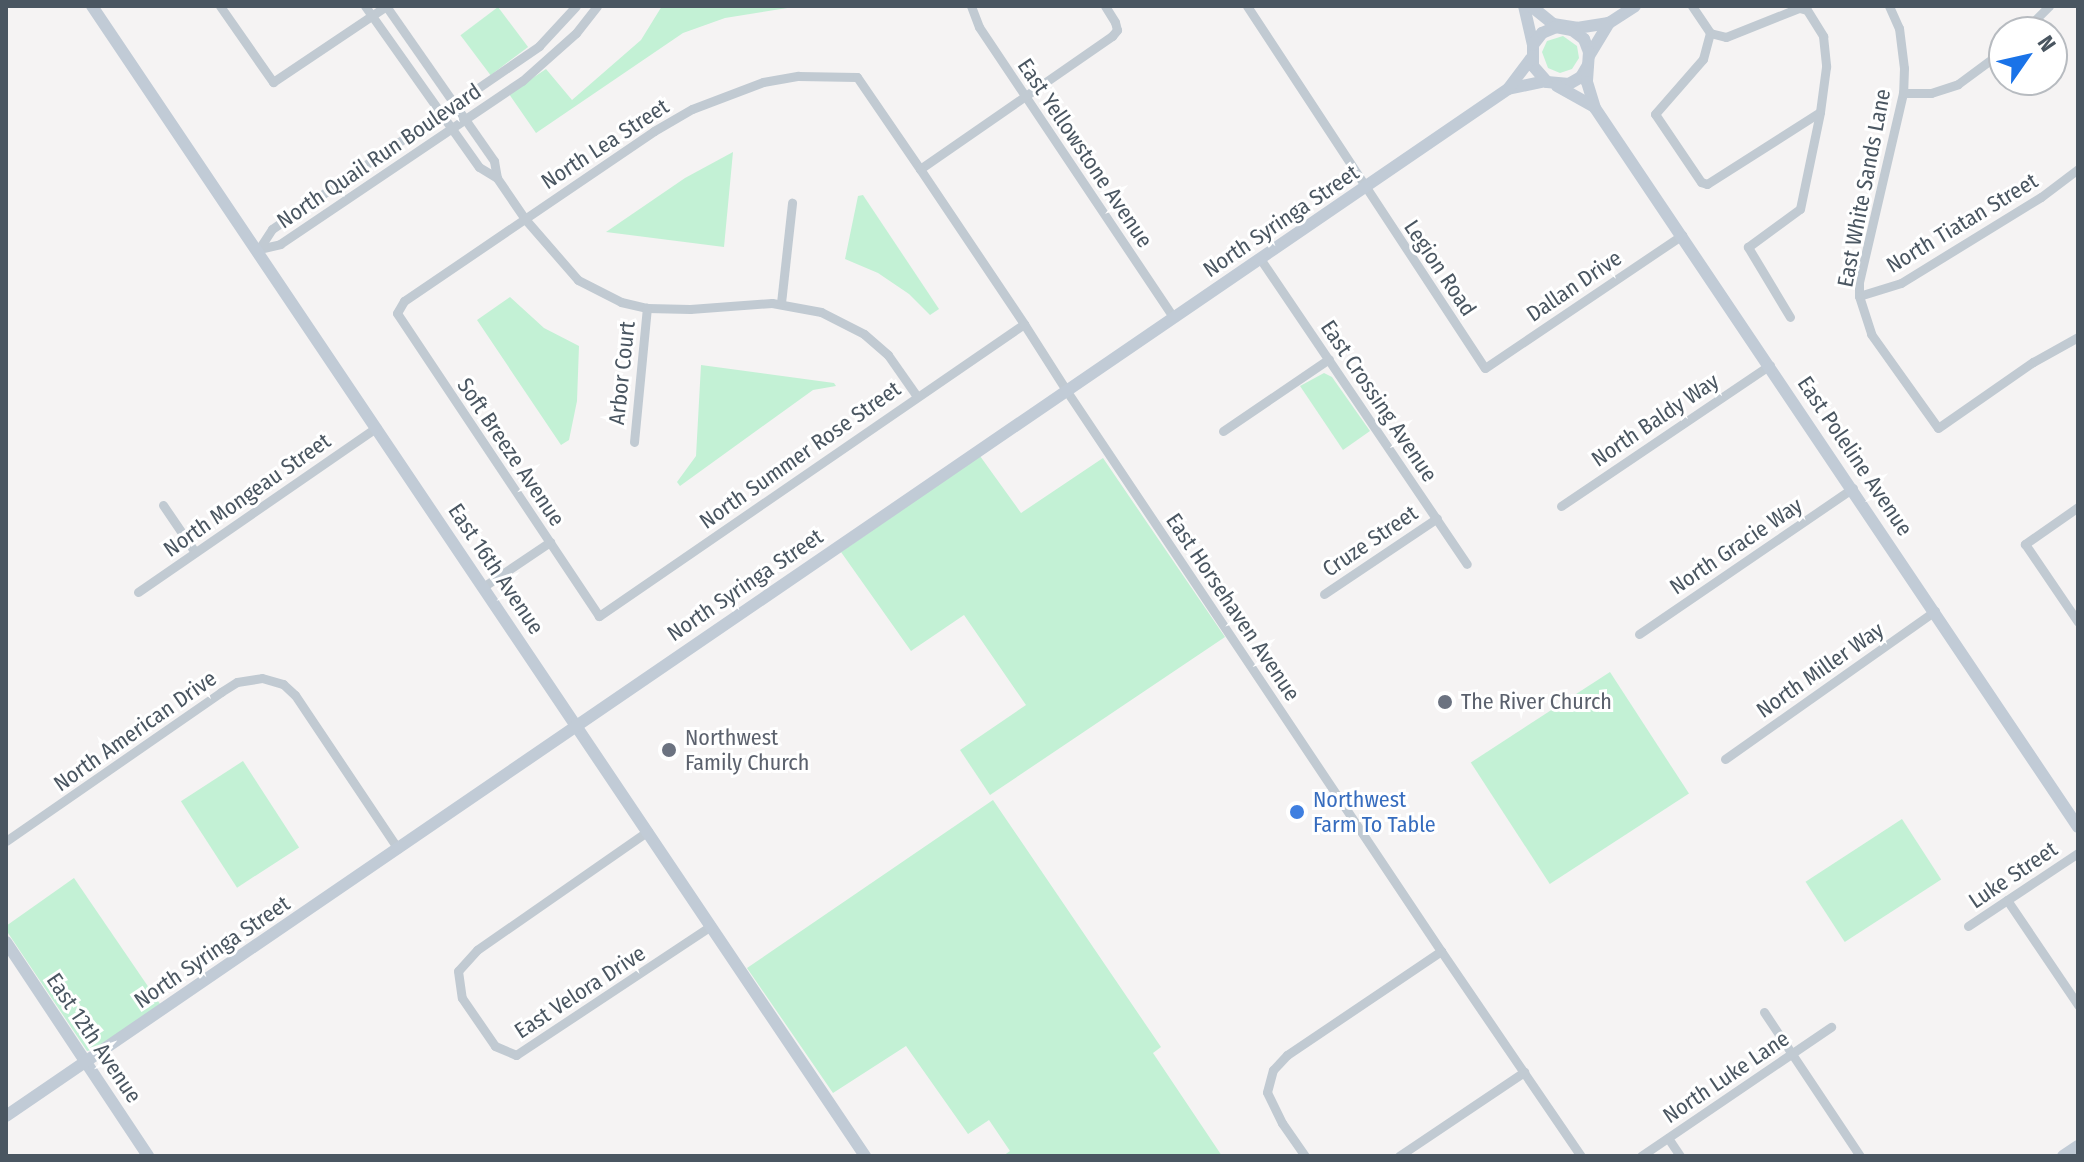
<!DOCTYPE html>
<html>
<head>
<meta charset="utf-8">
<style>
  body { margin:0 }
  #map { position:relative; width:2084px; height:1162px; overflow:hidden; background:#f5f3f3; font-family:"Fira Sans Condensed",sans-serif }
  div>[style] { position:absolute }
  .green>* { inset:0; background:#c3f1d5; transform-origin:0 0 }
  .street>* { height:9px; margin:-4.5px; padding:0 4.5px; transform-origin:4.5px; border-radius:4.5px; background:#c1cad2 }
  .secondary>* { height:12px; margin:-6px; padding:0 6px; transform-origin:6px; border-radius:6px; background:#c1cbd6 }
  .dots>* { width:22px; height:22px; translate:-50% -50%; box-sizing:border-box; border:4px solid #fff; border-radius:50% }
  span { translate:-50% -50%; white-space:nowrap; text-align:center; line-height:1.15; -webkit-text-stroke:6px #fff; paint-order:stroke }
  .street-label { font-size:22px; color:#4a5661 }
  .worship-label { font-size:22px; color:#5b616d }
  .left { translate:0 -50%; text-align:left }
  .shop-label { font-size:22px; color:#366cbe }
  .frame { position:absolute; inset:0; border:8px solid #4a5661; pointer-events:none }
  .north { position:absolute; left:1988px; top:16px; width:80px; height:80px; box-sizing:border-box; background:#fff; border:2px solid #b7bbc0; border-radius:50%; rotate:56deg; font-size:22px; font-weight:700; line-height:32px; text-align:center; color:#4a5661 }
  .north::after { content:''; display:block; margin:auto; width:28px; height:36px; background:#1a73e8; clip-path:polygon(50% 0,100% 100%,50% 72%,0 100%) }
</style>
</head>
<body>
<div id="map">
  <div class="green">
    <div style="clip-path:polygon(662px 6px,800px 6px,725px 18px,683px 33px,536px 133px,509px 94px,546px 69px,572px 100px,641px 40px)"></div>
    <div style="left:498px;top:7px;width:50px;height:47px;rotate:53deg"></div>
    <div style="clip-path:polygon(1563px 36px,1577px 46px,1579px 58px,1572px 69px,1560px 73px,1548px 68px,1542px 52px,1547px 41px)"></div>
    <div style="clip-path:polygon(733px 152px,724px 247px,606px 232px,685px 178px)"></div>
    <div style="clip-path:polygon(863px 195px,939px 309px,930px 315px,909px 294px,878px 273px,845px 259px,858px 196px)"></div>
    <div style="clip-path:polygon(510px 297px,544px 328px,579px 346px,577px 401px,569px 440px,561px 445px,477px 320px)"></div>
    <div style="clip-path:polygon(701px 365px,834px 383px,836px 386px,813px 390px,680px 486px,677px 482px,696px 456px)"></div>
    <div style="clip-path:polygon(1324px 373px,1332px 377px,1370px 431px,1343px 450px,1300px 386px)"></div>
    <div style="clip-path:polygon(980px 456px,1021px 513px,1103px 458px,1225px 637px,990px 795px,960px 750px,1026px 705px,964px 615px,911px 651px,841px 552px)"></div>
    <div style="left:1610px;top:672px;width:145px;height:166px;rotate:57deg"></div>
    <div style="left:243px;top:761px;width:103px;height:74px;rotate:57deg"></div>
    <div style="clip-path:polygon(993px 800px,1161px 1047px,1153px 1053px,1222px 1156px,1003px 1156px,1010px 1151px,989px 1120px,968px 1134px,906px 1046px,833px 1093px,747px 968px)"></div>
    <div style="left:1902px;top:819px;width:72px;height:115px;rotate:57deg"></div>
    <div style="clip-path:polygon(74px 878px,160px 1004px,97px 1049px,87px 1051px,6px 930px,6px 926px)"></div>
  </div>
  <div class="street">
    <div style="left:220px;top:6px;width:93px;rotate:55.1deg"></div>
    <div style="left:273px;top:82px;width:136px;rotate:-33.9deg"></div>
    <div style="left:386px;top:6px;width:189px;rotate:55.1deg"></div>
    <div style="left:494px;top:161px;width:17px;rotate:80deg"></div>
    <div style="left:497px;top:178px;width:50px;rotate:55.7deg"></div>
    <div style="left:525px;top:219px;width:81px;rotate:49deg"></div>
    <div style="left:578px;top:280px;width:48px;rotate:27.1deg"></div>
    <div style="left:621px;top:302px;width:27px;rotate:13deg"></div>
    <div style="left:647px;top:308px;width:43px;rotate:1.3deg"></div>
    <div style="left:690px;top:309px;width:82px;rotate:-4.2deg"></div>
    <div style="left:772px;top:303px;width:50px;rotate:10.4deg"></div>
    <div style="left:821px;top:312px;width:48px;rotate:27.1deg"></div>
    <div style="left:864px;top:334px;width:32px;rotate:41deg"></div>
    <div style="left:888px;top:355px;width:49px;rotate:55deg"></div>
    <div style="left:365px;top:6px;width:197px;rotate:54.7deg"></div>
    <div style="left:479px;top:167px;width:21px;rotate:31deg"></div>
    <div style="left:971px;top:6px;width:22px;rotate:69deg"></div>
    <div style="left:979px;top:27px;width:349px;rotate:56.2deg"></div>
    <div style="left:1247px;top:6px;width:433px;rotate:56.7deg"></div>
    <div style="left:1485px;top:368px;width:238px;rotate:-34deg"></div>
    <div style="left:1692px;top:6px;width:32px;rotate:56deg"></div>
    <div style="left:1710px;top:33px;width:16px;rotate:14deg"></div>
    <div style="left:1726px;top:37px;width:79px;rotate:-21.7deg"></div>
    <div style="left:1799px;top:8px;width:8px;rotate:14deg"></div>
    <div style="left:1807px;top:10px;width:31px;rotate:58deg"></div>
    <div style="left:1823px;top:36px;width:31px;rotate:84deg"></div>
    <div style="left:1826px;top:67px;width:45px;rotate:97.6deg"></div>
    <div style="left:1820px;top:112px;width:134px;rotate:147.5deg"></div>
    <div style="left:1707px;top:184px;width:6px;rotate:-162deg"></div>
    <div style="left:1701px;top:182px;width:82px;rotate:-124.1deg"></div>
    <div style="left:1655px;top:114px;width:73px;rotate:-48.9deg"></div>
    <div style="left:1703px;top:59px;width:27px;rotate:-75deg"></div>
    <div style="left:1889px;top:6px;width:24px;rotate:66deg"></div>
    <div style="left:1899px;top:28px;width:40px;rotate:82.9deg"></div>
    <div style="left:1904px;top:68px;width:25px;rotate:92deg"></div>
    <div style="left:1903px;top:93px;width:194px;rotate:103.1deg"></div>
    <div style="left:1859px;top:282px;width:14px;rotate:90deg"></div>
    <div style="left:1859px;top:296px;width:40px;rotate:72deg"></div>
    <div style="left:1871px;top:334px;width:115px;rotate:54.5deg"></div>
    <div style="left:1938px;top:428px;width:116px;rotate:-34.8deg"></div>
    <div style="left:2033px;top:362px;width:51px;rotate:-29.1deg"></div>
    <div style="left:2023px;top:32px;width:37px;rotate:-45deg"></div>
    <div style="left:1903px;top:93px;width:28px"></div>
    <div style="left:1931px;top:93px;width:28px;rotate:-18deg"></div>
    <div style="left:1958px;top:84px;width:57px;rotate:-36.5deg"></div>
    <div style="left:920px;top:169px;width:234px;rotate:-34.7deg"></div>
    <div style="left:1112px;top:36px;width:8px;rotate:-50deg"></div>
    <div style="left:1117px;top:30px;width:8px;rotate:-104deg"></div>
    <div style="left:1115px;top:22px;width:19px;rotate:-122deg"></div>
    <div style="left:259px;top:249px;width:22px;rotate:-13deg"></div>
    <div style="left:280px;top:244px;width:292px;rotate:-34deg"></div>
    <div style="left:522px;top:81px;width:72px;rotate:-41.6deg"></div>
    <div style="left:576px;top:33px;width:34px;rotate:-52deg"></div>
    <div style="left:259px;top:249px;width:24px;rotate:-57deg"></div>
    <div style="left:272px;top:229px;width:324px;rotate:-34.4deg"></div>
    <div style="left:539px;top:46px;width:54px;rotate:-47.2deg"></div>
    <div style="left:1261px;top:260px;width:367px;rotate:55.9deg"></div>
    <div style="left:1859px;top:296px;width:44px;rotate:-17.2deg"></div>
    <div style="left:1901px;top:283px;width:164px;rotate:-31.6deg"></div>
    <div style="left:2041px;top:197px;width:46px;rotate:-37.1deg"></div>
    <div style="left:781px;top:303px;width:101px;rotate:-83.7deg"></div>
    <div style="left:1790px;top:317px;width:82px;rotate:-121deg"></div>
    <div style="left:1748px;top:247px;width:64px;rotate:-36.2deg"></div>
    <div style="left:1800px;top:209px;width:99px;rotate:-78.3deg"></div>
    <div style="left:1024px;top:324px;width:516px;rotate:145.51deg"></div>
    <div style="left:599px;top:616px;width:364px;rotate:-123.7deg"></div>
    <div style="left:397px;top:313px;width:14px;rotate:-60deg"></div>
    <div style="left:404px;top:301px;width:302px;rotate:-34.2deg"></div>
    <div style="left:654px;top:131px;width:44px;rotate:-30.1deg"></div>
    <div style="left:692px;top:109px;width:76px;rotate:-20.8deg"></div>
    <div style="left:763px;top:82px;width:36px;rotate:-10deg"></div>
    <div style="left:798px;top:76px;width:59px;rotate:1deg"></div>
    <div style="left:857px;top:77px;width:112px;rotate:55.6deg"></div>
    <div style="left:920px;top:169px;width:187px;rotate:56.1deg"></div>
    <div style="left:1024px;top:324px;width:78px;rotate:57.5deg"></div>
    <div style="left:1066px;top:390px;width:675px;rotate:56.24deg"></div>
    <div style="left:1441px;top:951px;width:248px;rotate:55.7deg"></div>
    <div style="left:1223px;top:431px;width:128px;rotate:-34.2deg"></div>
    <div style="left:634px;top:442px;width:135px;rotate:-84.5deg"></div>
    <div style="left:163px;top:505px;width:57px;rotate:55.8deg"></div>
    <div style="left:1561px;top:506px;width:252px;rotate:-34deg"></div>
    <div style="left:2078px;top:507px;width:65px;rotate:145.1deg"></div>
    <div style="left:2025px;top:544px;width:94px;rotate:55.8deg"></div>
    <div style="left:483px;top:587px;width:81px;rotate:-33.9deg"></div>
    <div style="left:138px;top:592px;width:290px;rotate:-34.6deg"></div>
    <div style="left:1324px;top:594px;width:136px;rotate:-33.9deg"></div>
    <div style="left:1639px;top:634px;width:259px;rotate:-34.3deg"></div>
    <div style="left:1725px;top:759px;width:257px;rotate:-35.2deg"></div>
    <div style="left:648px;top:831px;width:208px;rotate:145.2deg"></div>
    <div style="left:477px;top:950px;width:28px;rotate:132deg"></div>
    <div style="left:458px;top:971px;width:27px;rotate:82deg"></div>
    <div style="left:462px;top:998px;width:58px;rotate:55.5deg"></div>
    <div style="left:495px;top:1046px;width:23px;rotate:23deg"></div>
    <div style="left:516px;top:1055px;width:234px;rotate:-33.5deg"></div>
    <div style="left:6px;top:841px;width:262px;rotate:-34.7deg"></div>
    <div style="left:221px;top:692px;width:19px;rotate:-32deg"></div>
    <div style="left:237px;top:682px;width:25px;rotate:-9deg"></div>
    <div style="left:262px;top:678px;width:22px;rotate:16deg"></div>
    <div style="left:283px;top:684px;width:16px;rotate:43deg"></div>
    <div style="left:295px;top:695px;width:185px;rotate:56.2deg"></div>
    <div style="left:2007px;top:900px;width:127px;rotate:55.9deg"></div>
    <div style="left:1968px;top:926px;width:132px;rotate:-33.6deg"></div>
    <div style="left:1764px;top:1012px;width:173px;rotate:56.3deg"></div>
    <div style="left:1668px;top:1138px;width:22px;rotate:56deg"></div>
    <div style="left:1305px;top:1156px;width:40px;rotate:-124.9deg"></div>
    <div style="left:1282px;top:1123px;width:34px;rotate:-116deg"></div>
    <div style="left:1267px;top:1092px;width:23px;rotate:-75deg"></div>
    <div style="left:1273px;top:1070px;width:21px;rotate:-47deg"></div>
    <div style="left:1287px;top:1055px;width:186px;rotate:-34deg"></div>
    <div style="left:1399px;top:1156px;width:151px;rotate:-33.9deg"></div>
    <div style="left:1641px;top:1156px;width:230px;rotate:-34.2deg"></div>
  </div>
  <div class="secondary">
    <div style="left:92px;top:6px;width:1386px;rotate:56.09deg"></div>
    <div style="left:1524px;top:6px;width:40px;rotate:77deg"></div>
    <div style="left:1531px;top:6px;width:28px;rotate:39deg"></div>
    <div style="left:1553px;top:24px;width:24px;rotate:9deg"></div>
    <div style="left:1577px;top:28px;width:32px;rotate:-9deg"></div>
    <div style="left:1609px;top:23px;width:31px;rotate:-33deg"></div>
    <div style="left:1589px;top:56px;width:39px;rotate:-59deg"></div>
    <div style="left:1588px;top:65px;width:14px;rotate:120deg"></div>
    <div style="left:1581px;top:77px;width:14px;rotate:150deg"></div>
    <div style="left:1569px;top:84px;width:22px;rotate:-175deg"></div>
    <div style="left:1547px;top:82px;width:21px;rotate:-131deg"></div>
    <div style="left:1533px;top:66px;width:21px;rotate:-90deg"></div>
    <div style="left:1533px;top:45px;width:15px;rotate:-53deg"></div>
    <div style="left:1542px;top:33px;width:15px;rotate:-23deg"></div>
    <div style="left:1556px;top:27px;width:16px;rotate:11deg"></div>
    <div style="left:1572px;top:30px;width:15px;rotate:37deg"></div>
    <div style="left:1584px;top:39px;width:14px;rotate:69deg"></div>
    <div style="left:1589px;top:52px;width:30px;rotate:94deg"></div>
    <div style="left:1587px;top:82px;width:27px;rotate:73deg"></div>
    <div style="left:1595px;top:108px;width:866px;rotate:56.11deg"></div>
    <div style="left:1557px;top:86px;width:41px;rotate:29.1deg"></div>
    <div style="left:1508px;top:89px;width:38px;rotate:-12deg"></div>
    <div style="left:6px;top:942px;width:257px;rotate:56.4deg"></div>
    <div style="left:6px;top:1116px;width:1820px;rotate:-34.36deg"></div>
    <div style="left:1508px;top:89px;width:38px;rotate:-53deg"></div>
    <div style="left:2063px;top:1156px;width:18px;rotate:-34deg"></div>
  </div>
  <div class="dots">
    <div style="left:1445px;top:702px;background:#6b7280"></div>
    <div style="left:669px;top:750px;background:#6b7280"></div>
    <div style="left:1297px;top:812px;background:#3f7fe0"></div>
  </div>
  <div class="street-label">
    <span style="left:605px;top:144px;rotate:-33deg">North Lea Street</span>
    <span style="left:1085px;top:153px;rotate:56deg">East Yellowstone Avenue</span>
    <span style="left:379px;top:156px;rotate:-34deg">North Quail Run Boulevard</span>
    <span style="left:1864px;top:188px;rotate:-79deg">East White Sands Lane</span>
    <span style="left:1281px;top:221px;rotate:-34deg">North Syringa Street</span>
    <span style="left:1962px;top:223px;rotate:-31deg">North Tiatan Street</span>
    <span style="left:1440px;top:268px;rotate:56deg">Legion Road</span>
    <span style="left:1574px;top:286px;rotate:-34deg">Dallan Drive</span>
    <span style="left:622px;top:373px;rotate:-84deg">Arbor Court</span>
    <span style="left:1379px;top:401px;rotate:56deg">East Crossing Avenue</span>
    <span style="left:1655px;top:420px;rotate:-34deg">North Baldy Way</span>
    <span style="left:511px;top:452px;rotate:56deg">Soft Breeze Avenue</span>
    <span style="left:800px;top:455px;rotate:-35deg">North Summer Rose Street</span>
    <span style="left:1855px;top:456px;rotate:56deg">East Poleline Avenue</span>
    <span style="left:247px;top:495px;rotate:-35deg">North Mongeau Street</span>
    <span style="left:1370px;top:541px;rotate:-34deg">Cruze Street</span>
    <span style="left:1736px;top:546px;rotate:-34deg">North Gracie Way</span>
    <span style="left:496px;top:569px;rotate:56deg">East 16th Avenue</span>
    <span style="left:745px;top:585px;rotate:-34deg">North Syringa Street</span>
    <span style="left:1233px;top:607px;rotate:56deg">East Horsehaven Avenue</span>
    <span style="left:1820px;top:670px;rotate:-35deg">North Miller Way</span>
    <span style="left:135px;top:731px;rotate:-35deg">North American Drive</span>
    <span style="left:2013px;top:875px;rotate:-34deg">Luke Street</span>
    <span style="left:212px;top:952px;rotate:-34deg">North Syringa Street</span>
    <span style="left:580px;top:992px;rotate:-33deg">East Velora Drive</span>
    <span style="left:94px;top:1038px;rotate:56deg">East 12th Avenue</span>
    <span style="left:1726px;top:1077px;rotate:-34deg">North Luke Lane</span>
  </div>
  <div class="worship-label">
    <span class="left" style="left:1461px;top:702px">The River Church</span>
    <span class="left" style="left:685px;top:750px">Northwest<br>Family Church</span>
  </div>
  <div class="shop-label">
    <span class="left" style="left:1313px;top:812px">Northwest<br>Farm To Table</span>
  </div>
  <div class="frame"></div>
  <div class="north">N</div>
</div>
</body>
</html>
